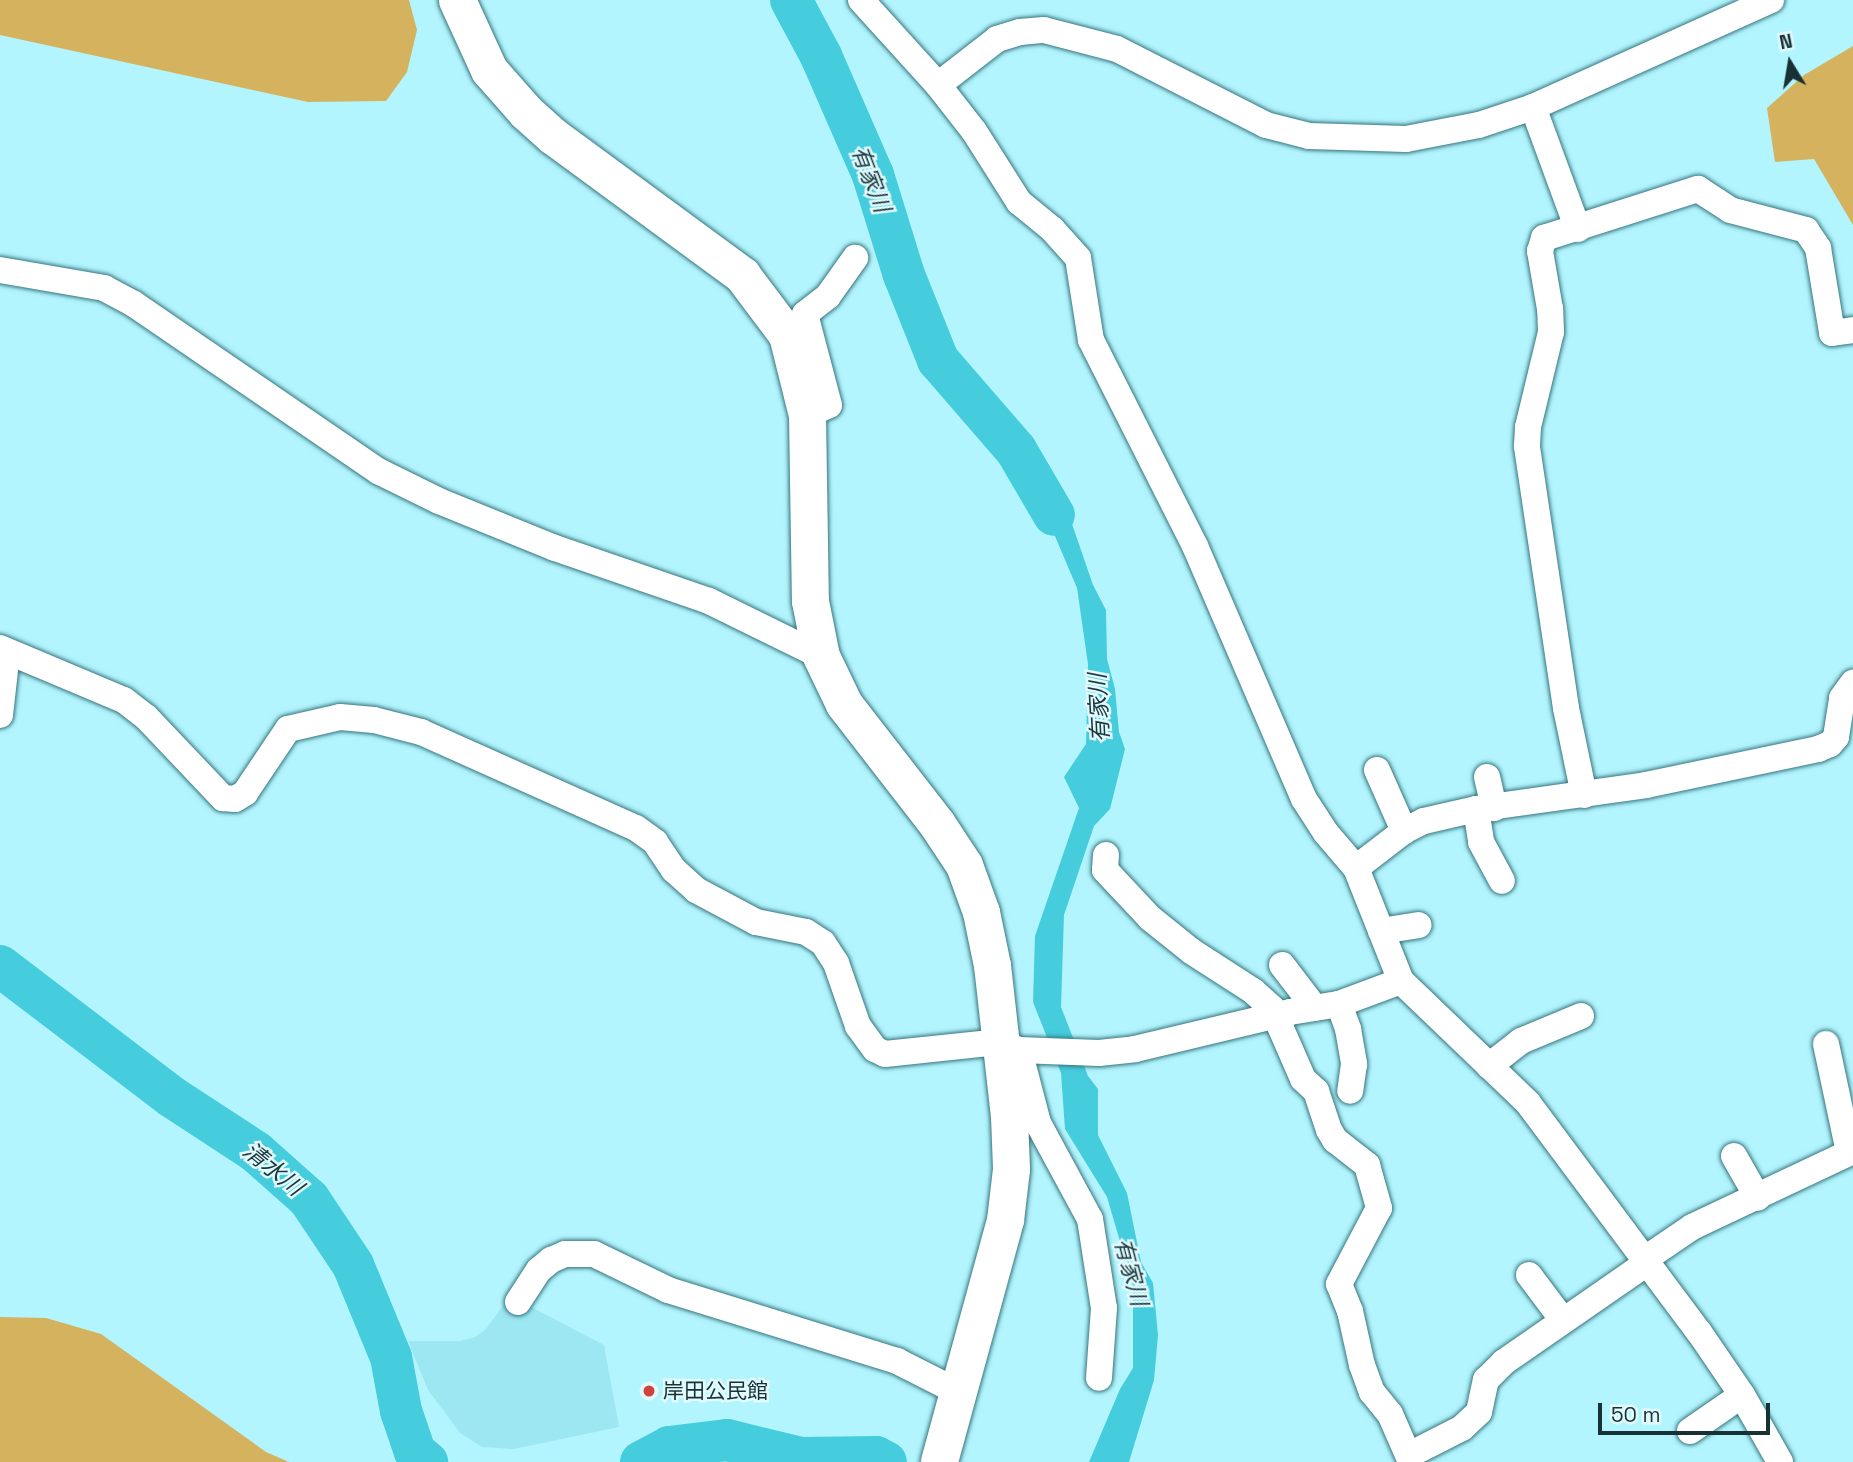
<!DOCTYPE html>
<html>
<head>
<meta charset="utf-8">
<style>
  body { margin:0 }
  #map { position:relative; width:1853px; height:1462px; overflow:hidden; background:#b3f5fe; font-family:"Space Grotesk","Noto Sans JP",sans-serif }
  div>[style] { position:absolute }
  .built>* { inset:0; background:#9ce7f2 }
  .green>* { inset:0; background:#d4b25e }
  .water>* { inset:0; background:#45ccdd }
  .river>* { height:42px; margin:-21px; padding:0 21px; transform-origin:21px; border-radius:21px; background:#45ccdd }
  .roads { filter:drop-shadow(0 0 2px #35757e) drop-shadow(0 0 2px #35757e) }
  .street>* { height:26px; margin:-13px; padding:0 13px; transform-origin:13px; border-radius:13px; background:#fff }
  .secondary>* { height:37px; margin:-18.5px; padding:0 18.5px; transform-origin:18.5px; border-radius:18.5px; background:#fff }
  .dots>* { width:19px; height:19px; translate:-50% -50%; box-sizing:border-box; border:4px solid #e1fafe; border-radius:50% }
  span { translate:-50% -50%; white-space:nowrap; text-align:center; line-height:1.15; -webkit-text-stroke:5px #e1fafe; paint-order:stroke }
  .poi-label { font-size:21px; color:#173135 }
  .left { translate:0 -50%; text-align:left }
  .water-label { font-size:23px; color:#1c383c; font-style:italic }
  .north { position:absolute; left:1755px; top:28px; width:70px; height:70px; -webkit-text-stroke:5px #e1fafe; paint-order:stroke; rotate:349deg; font-size:19px; font-weight:700; line-height:28px; text-align:center; color:#173135 }
  .north::after { content:''; display:block; margin:auto; width:24px; height:32px; background:#173135; clip-path:polygon(50% 0,100% 100%,50% 72%,0 100%) }
  .scale { position:absolute; left:1598px; top:1403px; width:172px; height:32px; box-sizing:border-box; border:4px solid #173135; border-top:0; padding-left:9px; font-size:21px; line-height:24px; white-space:nowrap; color:#173135; -webkit-text-stroke:5px #e1fafe; paint-order:stroke }
</style>
</head>
<body>
<div id="map">
  <div class="built">
    <div style="clip-path:polygon(510px 1296px,604px 1345px,619px 1427px,514px 1449px,482px 1447px,460px 1433px,428px 1390px,408px 1341px,460px 1341px,475px 1337px,486px 1329px)"></div>
  </div>
  <div class="green">
    <div style="clip-path:polygon(0 0,409px 0,417px 30px,407px 72px,386px 101px,308px 102px,0 35px)"></div>
    <div style="clip-path:polygon(1853px 46px,1853px 225px,1814px 159px,1775px 162px,1767px 108px,1804px 75px)"></div>
    <div style="clip-path:polygon(0 1317px,46px 1318px,101px 1334px,266px 1452px,289px 1462px,0 1462px)"></div>
  </div>
  <div class="water">
    <div style="clip-path:polygon(1015px 442px,1071px 521px,1093px 585px,1106px 610px,1107px 659px,1115px 689px,1119px 732px,1125px 749px,1110px 809px,1094px 826px,1064px 915px,1061px 1007px,1088px 1076px,1098px 1089px,1098px 1135px,1127px 1193px,1141px 1262px,1153px 1283px,1158px 1335px,1154px 1380px,1129px 1462px,1089px 1462px,1120px 1389px,1133px 1368px,1133px 1286px,1107px 1197px,1065px 1129px,1061px 1073px,1033px 1002px,1035px 936px,1079px 808px,1064px 777px,1086px 744px,1088px 664px,1077px 588px)"></div>
  </div>
  <div class="river">
    <div style="left:791px;top:0;width:64px;rotate:61.8deg"></div>
    <div style="left:821px;top:56px;width:130px;rotate:66.4deg"></div>
    <div style="left:873px;top:175px;width:105px;rotate:72.8deg"></div>
    <div style="left:904px;top:275px;width:92px;rotate:68.2deg"></div>
    <div style="left:938px;top:360px;width:119px;rotate:49.1deg"></div>
    <div style="left:1016px;top:450px;width:75px;rotate:59.7deg"></div>
    <div style="left:0;top:966px;width:216px;rotate:37.3deg"></div>
    <div style="left:172px;top:1097px;width:100px;rotate:33.2deg"></div>
    <div style="left:256px;top:1152px;width:71px;rotate:41.6deg"></div>
    <div style="left:309px;top:1199px;width:79px;rotate:56.3deg"></div>
    <div style="left:353px;top:1265px;width:100px;rotate:67.6deg"></div>
    <div style="left:391px;top:1357px;width:55px;rotate:79.5deg"></div>
    <div style="left:401px;top:1411px;width:43px;rotate:71.1deg"></div>
    <div style="left:415px;top:1452px;width:16px;rotate:40deg"></div>
    <div style="left:641px;top:1462px;width:32px;rotate:-28deg"></div>
    <div style="left:669px;top:1447px;width:58px;rotate:-6.9deg"></div>
    <div style="left:727px;top:1440px;width:76px;rotate:13.7deg"></div>
    <div style="left:801px;top:1458px;width:75px;rotate:-0.8deg"></div>
    <div style="left:876px;top:1457px;width:11px;rotate:27deg"></div>
  </div>
  <div class="roads">
    <div class="street">
      <div style="left:861px;top:0;width:115px;rotate:47.8deg"></div>
      <div style="left:938px;top:85px;width:58px;rotate:52deg"></div>
      <div style="left:974px;top:131px;width:84px;rotate:57.6deg"></div>
      <div style="left:1019px;top:202px;width:43px;rotate:39.3deg"></div>
      <div style="left:1052px;top:229px;width:39px;rotate:48deg"></div>
      <div style="left:1078px;top:258px;width:83px;rotate:81deg"></div>
      <div style="left:1091px;top:340px;width:231px;rotate:63.2deg"></div>
      <div style="left:1195px;top:546px;width:275px;rotate:66.7deg"></div>
      <div style="left:1304px;top:799px;width:40px;rotate:57.1deg"></div>
      <div style="left:1326px;top:833px;width:46px;rotate:49.4deg"></div>
      <div style="left:1356px;top:868px;width:122px;rotate:68.3deg"></div>
      <div style="left:1401px;top:981px;width:176px;rotate:43.8deg"></div>
      <div style="left:1528px;top:1103px;width:286px;rotate:53.3deg"></div>
      <div style="left:1699px;top:1332px;width:76px;rotate:55.7deg"></div>
      <div style="left:1742px;top:1395px;width:77px;rotate:60.4deg"></div>
      <div style="left:938px;top:85px;width:75px;rotate:-37.9deg"></div>
      <div style="left:997px;top:39px;width:24px;rotate:-17deg"></div>
      <div style="left:1020px;top:32px;width:24px;rotate:-5deg"></div>
      <div style="left:1044px;top:30px;width:75px;rotate:14.6deg"></div>
      <div style="left:1117px;top:49px;width:167px;rotate:27deg"></div>
      <div style="left:1266px;top:125px;width:44px;rotate:14.3deg"></div>
      <div style="left:1309px;top:136px;width:97px;rotate:1.8deg"></div>
      <div style="left:1406px;top:139px;width:74px;rotate:-10.9deg"></div>
      <div style="left:1479px;top:125px;width:57px;rotate:-18.4deg"></div>
      <div style="left:1533px;top:107px;width:261px;rotate:-24.2deg"></div>
      <div style="left:1533px;top:107px;width:130px;rotate:69.8deg"></div>
      <div style="left:0;top:270px;width:106px;rotate:9.8deg"></div>
      <div style="left:104px;top:288px;width:34px;rotate:28deg"></div>
      <div style="left:134px;top:304px;width:296px;rotate:34.4deg"></div>
      <div style="left:378px;top:471px;width:68px;rotate:26.2deg"></div>
      <div style="left:439px;top:501px;width:125px;rotate:22.1deg"></div>
      <div style="left:555px;top:548px;width:163px;rotate:19deg"></div>
      <div style="left:709px;top:601px;width:125px;rotate:26.2deg"></div>
      <div style="left:807px;top:415px;width:24px;rotate:-24deg"></div>
      <div style="left:829px;top:405px;width:94px;rotate:-104.8deg"></div>
      <div style="left:805px;top:314px;width:29px;rotate:-38deg"></div>
      <div style="left:828px;top:296px;width:47px;rotate:-54.6deg"></div>
      <div style="left:0;top:648px;width:134px;rotate:22.8deg"></div>
      <div style="left:124px;top:700px;width:28px;rotate:38deg"></div>
      <div style="left:146px;top:717px;width:112px;rotate:46.5deg"></div>
      <div style="left:223px;top:798px;width:12px;rotate:5deg"></div>
      <div style="left:235px;top:799px;width:12px;rotate:-31deg"></div>
      <div style="left:245px;top:793px;width:77px;rotate:-56.1deg"></div>
      <div style="left:288px;top:729px;width:53px;rotate:-13deg"></div>
      <div style="left:340px;top:717px;width:34px;rotate:5deg"></div>
      <div style="left:374px;top:720px;width:49px;rotate:14.3deg"></div>
      <div style="left:421px;top:732px;width:235px;rotate:24.1deg"></div>
      <div style="left:636px;top:828px;width:24px;rotate:36deg"></div>
      <div style="left:655px;top:842px;width:34px;rotate:56deg"></div>
      <div style="left:674px;top:870px;width:30px;rotate:42deg"></div>
      <div style="left:696px;top:890px;width:68px;rotate:28.1deg"></div>
      <div style="left:756px;top:922px;width:51px;rotate:11.3deg"></div>
      <div style="left:806px;top:932px;width:20px;rotate:33deg"></div>
      <div style="left:823px;top:943px;width:24px;rotate:57deg"></div>
      <div style="left:836px;top:963px;width:67px;rotate:70.8deg"></div>
      <div style="left:858px;top:1026px;width:29px;rotate:54deg"></div>
      <div style="left:875px;top:1049px;width:11px;rotate:27deg"></div>
      <div style="left:885px;top:1054px;width:116px;rotate:-6deg"></div>
      <div style="left:1000px;top:1042px;width:21px;rotate:23deg"></div>
      <div style="left:1019px;top:1050px;width:80px;rotate:2.1deg"></div>
      <div style="left:1099px;top:1053px;width:36px;rotate:-6deg"></div>
      <div style="left:1135px;top:1049px;width:159px;rotate:-13.4deg"></div>
      <div style="left:1290px;top:1012px;width:50px;rotate:-9.3deg"></div>
      <div style="left:1339px;top:1004px;width:66px;rotate:-20.4deg"></div>
      <div style="left:0;top:715px;width:62px;rotate:-83.6deg"></div>
      <div style="left:1377px;top:770px;width:67px;rotate:66.1deg"></div>
      <div style="left:1487px;top:777px;width:32px;rotate:77deg"></div>
      <div style="left:1584px;top:795px;width:89px;rotate:-101.7deg"></div>
      <div style="left:1566px;top:708px;width:265px;rotate:-98.5deg"></div>
      <div style="left:1527px;top:446px;width:19px;rotate:-87deg"></div>
      <div style="left:1528px;top:427px;width:98px;rotate:-76.4deg"></div>
      <div style="left:1551px;top:332px;width:23px;rotate:-92deg"></div>
      <div style="left:1550px;top:309px;width:59px;rotate:-99.8deg"></div>
      <div style="left:1540px;top:251px;width:14px;rotate:-73deg"></div>
      <div style="left:1544px;top:238px;width:162px;rotate:-17.7deg"></div>
      <div style="left:1698px;top:189px;width:38px;rotate:33deg"></div>
      <div style="left:1730px;top:210px;width:79px;rotate:14.7deg"></div>
      <div style="left:1806px;top:230px;width:22px;rotate:56deg"></div>
      <div style="left:1818px;top:248px;width:86px;rotate:80.6deg"></div>
      <div style="left:1832px;top:333px;width:21px;rotate:-8deg"></div>
      <div style="left:1476px;top:809px;width:33px;rotate:81deg"></div>
      <div style="left:1481px;top:842px;width:44px;rotate:61.7deg"></div>
      <div style="left:1106px;top:855px;width:15px;rotate:94deg"></div>
      <div style="left:1105px;top:870px;width:66px;rotate:46.8deg"></div>
      <div style="left:1150px;top:918px;width:53px;rotate:38.8deg"></div>
      <div style="left:1191px;top:951px;width:74px;rotate:32.8deg"></div>
      <div style="left:1253px;top:991px;width:25px;rotate:42deg"></div>
      <div style="left:1272px;top:1008px;width:77px;rotate:66.4deg"></div>
      <div style="left:1303px;top:1079px;width:18px;rotate:43deg"></div>
      <div style="left:1316px;top:1091px;width:41px;rotate:71.6deg"></div>
      <div style="left:1329px;top:1130px;width:12px;rotate:59deg"></div>
      <div style="left:1335px;top:1140px;width:41px;rotate:38deg"></div>
      <div style="left:1367px;top:1165px;width:45px;rotate:74.4deg"></div>
      <div style="left:1379px;top:1208px;width:86px;rotate:117.8deg"></div>
      <div style="left:1339px;top:1284px;width:29px;rotate:68deg"></div>
      <div style="left:1350px;top:1311px;width:55px;rotate:77.5deg"></div>
      <div style="left:1362px;top:1365px;width:29px;rotate:70deg"></div>
      <div style="left:1372px;top:1392px;width:28px;rotate:51deg"></div>
      <div style="left:1390px;top:1414px;width:52px;rotate:66.4deg"></div>
      <div style="left:1356px;top:868px;width:61px;rotate:-37.6deg"></div>
      <div style="left:1404px;top:831px;width:22px;rotate:-27deg"></div>
      <div style="left:1424px;top:821px;width:53px;rotate:-13deg"></div>
      <div style="left:1476px;top:809px;width:172px;rotate:-8deg"></div>
      <div style="left:1646px;top:785px;width:176px;rotate:-11.8deg"></div>
      <div style="left:1818px;top:749px;width:13px;rotate:-23deg"></div>
      <div style="left:1830px;top:744px;width:9px;rotate:-49deg"></div>
      <div style="left:1836px;top:737px;width:39px;rotate:-81deg"></div>
      <div style="left:1842px;top:698px;width:19px;rotate:-54deg"></div>
      <div style="left:1381px;top:931px;width:38px;rotate:-9deg"></div>
      <div style="left:1282px;top:965px;width:54px;rotate:52.5deg"></div>
      <div style="left:1339px;top:1004px;width:27px;rotate:70deg"></div>
      <div style="left:1348px;top:1029px;width:36px;rotate:80deg"></div>
      <div style="left:1354px;top:1064px;width:27px;rotate:98deg"></div>
      <div style="left:1826px;top:1044px;width:110px;rotate:78deg"></div>
      <div style="left:1019px;top:1050px;width:75px;rotate:75.4deg"></div>
      <div style="left:1038px;top:1123px;width:109px;rotate:61.6deg"></div>
      <div style="left:1090px;top:1219px;width:90px;rotate:81.1deg"></div>
      <div style="left:1104px;top:1308px;width:70px;rotate:94.1deg"></div>
      <div style="left:1489px;top:1066px;width:41px;rotate:-38deg"></div>
      <div style="left:1521px;top:1041px;width:65px;rotate:-22.6deg"></div>
      <div style="left:1734px;top:1156px;width:48px;rotate:60.3deg"></div>
      <div style="left:1645px;top:1259px;width:57px;rotate:-34.2deg"></div>
      <div style="left:1692px;top:1227px;width:178px;rotate:-25.3deg"></div>
      <div style="left:1529px;top:1275px;width:55px;rotate:53.1deg"></div>
      <div style="left:518px;top:1302px;width:38px;rotate:-57deg"></div>
      <div style="left:539px;top:1270px;width:16px;rotate:-40deg"></div>
      <div style="left:551px;top:1260px;width:15px;rotate:-23deg"></div>
      <div style="left:565px;top:1254px;width:29px"></div>
      <div style="left:594px;top:1254px;width:82px;rotate:25.9deg"></div>
      <div style="left:668px;top:1290px;width:240px;rotate:17.2deg"></div>
      <div style="left:897px;top:1361px;width:68px;rotate:26.9deg"></div>
      <div style="left:1690px;top:1431px;width:63px;rotate:-34.7deg"></div>
      <div style="left:1409px;top:1455px;width:59px;rotate:-27deg"></div>
      <div style="left:1462px;top:1428px;width:23px;rotate:-43deg"></div>
      <div style="left:1479px;top:1412px;width:33px;rotate:-78deg"></div>
      <div style="left:1486px;top:1380px;width:25px;rotate:-45deg"></div>
      <div style="left:1504px;top:1362px;width:174px;rotate:-34.7deg"></div>
    </div>
    <div class="secondary">
      <div style="left:457px;top:0;width:77px;rotate:65.4deg"></div>
      <div style="left:489px;top:70px;width:56px;rotate:48.6deg"></div>
      <div style="left:526px;top:112px;width:36px;rotate:42deg"></div>
      <div style="left:553px;top:136px;width:235px;rotate:36.3deg"></div>
      <div style="left:742px;top:275px;width:75px;rotate:53.1deg"></div>
      <div style="left:787px;top:335px;width:82px;rotate:76deg"></div>
      <div style="left:807px;top:415px;width:186px;rotate:89.1deg"></div>
      <div style="left:810px;top:601px;width:56px;rotate:78.7deg"></div>
      <div style="left:821px;top:656px;width:53px;rotate:64.4deg"></div>
      <div style="left:844px;top:704px;width:152px;rotate:52.2deg"></div>
      <div style="left:937px;top:824px;width:49px;rotate:56.6deg"></div>
      <div style="left:964px;top:865px;width:50px;rotate:70.1deg"></div>
      <div style="left:981px;top:912px;width:54px;rotate:78.3deg"></div>
      <div style="left:992px;top:965px;width:152px;rotate:83.6deg"></div>
      <div style="left:1009px;top:1116px;width:53px;rotate:87.8deg"></div>
      <div style="left:1011px;top:1169px;width:51px;rotate:96.7deg"></div>
      <div style="left:1005px;top:1220px;width:251px;rotate:105.3deg"></div>
    </div>
  </div>
  <div class="dots">
    <div style="left:649px;top:1391px;background:#d0423b"></div>
  </div>
  <div class="poi-label">
    <span class="left" style="left:663px;top:1391px">岸田公民館</span>
  </div>
  <div class="water-label">
    <span style="left:871px;top:179px;rotate:69deg">有家川</span>
    <span style="left:1099px;top:708px;rotate:-93deg">有家川</span>
    <span style="left:273px;top:1169px;rotate:39deg">清水川</span>
    <span style="left:1131px;top:1272px;rotate:75deg">有家川</span>
  </div>
  <div class="north">N</div>
  <div class="scale">50 m</div>
</div>
</body>
</html>
